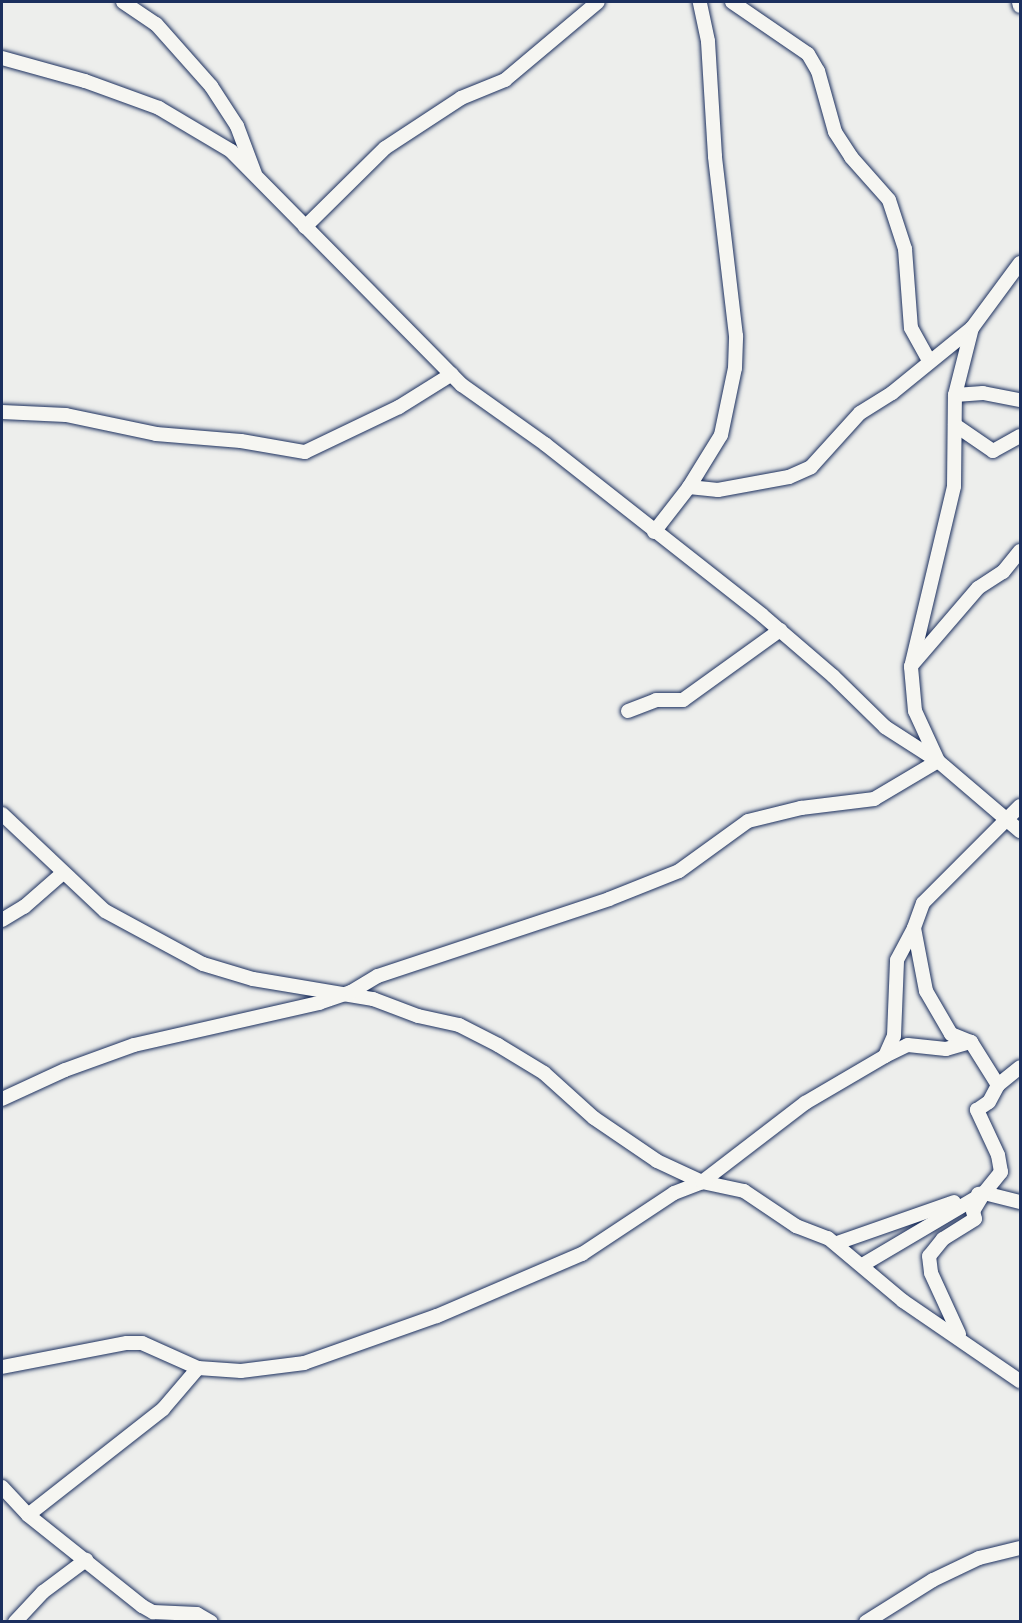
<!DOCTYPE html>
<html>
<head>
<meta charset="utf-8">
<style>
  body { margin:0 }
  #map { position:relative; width:1022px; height:1623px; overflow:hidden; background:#edeeec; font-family:"Shantell Sans",sans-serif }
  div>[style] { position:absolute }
  .roads { filter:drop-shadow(0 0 2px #1b2f5e) drop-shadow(0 0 2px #1b2f5e) }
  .street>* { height:14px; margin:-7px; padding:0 7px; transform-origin:7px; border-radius:7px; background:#f6f6f2 }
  span { translate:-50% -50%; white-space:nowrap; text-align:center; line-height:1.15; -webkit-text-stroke:5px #f6f6f2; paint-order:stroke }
  .frame { position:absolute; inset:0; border:3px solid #1b2f5e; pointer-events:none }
</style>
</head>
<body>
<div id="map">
  <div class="roads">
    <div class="street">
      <div style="left:123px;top:2px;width:40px;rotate:34deg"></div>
      <div style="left:156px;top:24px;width:83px;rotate:48.4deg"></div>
      <div style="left:211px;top:86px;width:48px;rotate:57deg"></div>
      <div style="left:237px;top:126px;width:51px;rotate:69.4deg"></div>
      <div style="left:732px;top:2px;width:92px;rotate:34.4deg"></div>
      <div style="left:808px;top:54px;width:20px;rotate:60deg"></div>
      <div style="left:818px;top:71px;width:63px;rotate:74.4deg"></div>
      <div style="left:835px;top:132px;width:30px;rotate:57deg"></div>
      <div style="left:851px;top:157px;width:57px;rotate:48.5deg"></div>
      <div style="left:889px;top:200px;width:52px;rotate:71.9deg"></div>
      <div style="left:905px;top:249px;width:79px;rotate:85.7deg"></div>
      <div style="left:911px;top:328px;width:38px;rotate:61deg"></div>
      <div style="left:1019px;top:2px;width:4px;rotate:76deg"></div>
      <div style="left:2px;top:58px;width:86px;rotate:15.5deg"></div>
      <div style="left:85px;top:81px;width:79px;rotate:20deg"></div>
      <div style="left:159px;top:108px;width:84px;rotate:30.8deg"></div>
      <div style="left:231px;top:151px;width:329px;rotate:45.4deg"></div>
      <div style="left:462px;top:385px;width:102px;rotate:35.4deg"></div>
      <div style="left:545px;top:444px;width:276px;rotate:38.2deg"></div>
      <div style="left:762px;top:615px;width:94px;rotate:40.7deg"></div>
      <div style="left:833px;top:676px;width:73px;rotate:44.4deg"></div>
      <div style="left:885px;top:727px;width:63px;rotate:32.7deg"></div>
      <div style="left:938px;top:761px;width:108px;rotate:40.5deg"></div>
      <div style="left:305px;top:227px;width:112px;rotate:-44.6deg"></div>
      <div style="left:385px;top:148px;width:91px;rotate:-33.3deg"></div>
      <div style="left:461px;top:98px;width:48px;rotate:-22.2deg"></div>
      <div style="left:505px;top:80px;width:121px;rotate:-40deg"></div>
      <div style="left:955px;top:395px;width:28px;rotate:-4deg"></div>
      <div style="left:983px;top:393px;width:38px;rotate:11deg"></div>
      <div style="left:2px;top:412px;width:64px;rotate:2.7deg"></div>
      <div style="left:66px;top:415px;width:92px;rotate:11.9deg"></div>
      <div style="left:156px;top:434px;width:85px;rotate:4.7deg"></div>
      <div style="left:241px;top:441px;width:65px;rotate:9.8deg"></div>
      <div style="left:305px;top:452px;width:104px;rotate:-25.6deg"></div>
      <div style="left:399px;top:407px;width:62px;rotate:-31.9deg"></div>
      <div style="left:955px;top:425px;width:46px;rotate:34.4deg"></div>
      <div style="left:993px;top:451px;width:31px;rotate:-29deg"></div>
      <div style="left:689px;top:487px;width:29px;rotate:6deg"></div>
      <div style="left:718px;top:490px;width:72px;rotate:-10.4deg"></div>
      <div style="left:789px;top:477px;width:24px;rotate:-24deg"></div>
      <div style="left:811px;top:467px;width:73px;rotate:-47.8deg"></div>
      <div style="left:860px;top:413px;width:38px;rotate:-32deg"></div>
      <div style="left:892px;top:393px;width:103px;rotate:-39.1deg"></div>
      <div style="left:654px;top:532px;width:57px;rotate:-52.1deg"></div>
      <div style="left:689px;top:487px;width:61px;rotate:-58.4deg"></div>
      <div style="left:721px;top:435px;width:68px;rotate:-78.2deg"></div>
      <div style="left:735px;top:368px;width:32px;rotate:-88deg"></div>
      <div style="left:736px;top:336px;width:181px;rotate:-96.7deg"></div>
      <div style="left:715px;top:156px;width:115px;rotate:-93.5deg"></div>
      <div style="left:708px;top:41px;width:40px;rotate:-102deg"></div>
      <div style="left:911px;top:666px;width:103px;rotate:-49.3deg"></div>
      <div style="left:978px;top:588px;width:30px;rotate:-33deg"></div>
      <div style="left:1003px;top:572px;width:27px;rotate:-51deg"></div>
      <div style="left:628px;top:711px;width:30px;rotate:-21deg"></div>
      <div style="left:656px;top:700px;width:27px"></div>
      <div style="left:683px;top:700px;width:120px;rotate:-35.8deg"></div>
      <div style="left:1020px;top:806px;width:137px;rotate:135deg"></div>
      <div style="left:923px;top:903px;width:27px;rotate:110deg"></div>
      <div style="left:914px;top:928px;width:64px;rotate:79.2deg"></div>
      <div style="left:926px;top:991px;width:50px;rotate:59.8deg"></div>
      <div style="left:951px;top:1034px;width:22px;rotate:22deg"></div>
      <div style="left:971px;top:1042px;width:51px;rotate:57.9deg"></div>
      <div style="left:998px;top:1085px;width:28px;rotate:-39deg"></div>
      <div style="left:2px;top:814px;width:141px;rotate:43.3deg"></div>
      <div style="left:105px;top:911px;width:111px;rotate:28.4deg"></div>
      <div style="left:203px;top:964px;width:52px;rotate:16.7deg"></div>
      <div style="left:253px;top:979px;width:122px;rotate:9.5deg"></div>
      <div style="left:373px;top:999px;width:48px;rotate:20.7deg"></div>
      <div style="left:418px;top:1016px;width:42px;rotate:12.4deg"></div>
      <div style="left:459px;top:1025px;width:44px;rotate:27.1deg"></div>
      <div style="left:498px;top:1045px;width:54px;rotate:31.3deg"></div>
      <div style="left:544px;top:1073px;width:67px;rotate:42deg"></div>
      <div style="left:594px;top:1118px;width:76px;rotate:34.3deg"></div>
      <div style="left:657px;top:1161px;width:50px;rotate:25deg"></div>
      <div style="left:702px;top:1182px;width:43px;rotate:12.1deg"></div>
      <div style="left:744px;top:1191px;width:63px;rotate:33.9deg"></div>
      <div style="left:796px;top:1226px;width:34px;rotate:21deg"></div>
      <div style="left:828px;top:1238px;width:98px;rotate:40deg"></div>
      <div style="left:903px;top:1301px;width:142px;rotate:34.4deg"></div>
      <div style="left:2px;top:920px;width:26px;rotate:-31deg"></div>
      <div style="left:24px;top:907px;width:52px;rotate:-41.1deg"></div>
      <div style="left:885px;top:1056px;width:25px;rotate:-26deg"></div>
      <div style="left:908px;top:1045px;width:38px;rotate:6deg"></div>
      <div style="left:946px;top:1049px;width:26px;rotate:-16deg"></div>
      <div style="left:2px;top:1099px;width:69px;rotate:-24.7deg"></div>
      <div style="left:65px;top:1070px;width:73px;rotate:-19.9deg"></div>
      <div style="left:134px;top:1045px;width:190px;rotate:-12.8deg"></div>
      <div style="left:319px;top:1003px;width:34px;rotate:-19deg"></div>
      <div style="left:351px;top:992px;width:31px;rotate:-31deg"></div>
      <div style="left:378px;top:976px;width:243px;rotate:-18.4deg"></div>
      <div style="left:609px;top:899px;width:75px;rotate:-21.8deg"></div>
      <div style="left:679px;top:871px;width:85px;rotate:-35.9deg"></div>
      <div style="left:748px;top:821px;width:55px;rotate:-13.8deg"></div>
      <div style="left:801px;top:808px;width:74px;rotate:-7deg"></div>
      <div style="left:874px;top:799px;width:74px;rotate:-30.7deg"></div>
      <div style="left:938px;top:761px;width:55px;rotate:-114.7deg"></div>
      <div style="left:915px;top:711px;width:44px;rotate:-95.2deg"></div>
      <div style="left:911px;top:667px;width:186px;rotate:-76.6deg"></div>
      <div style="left:954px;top:486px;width:91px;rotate:-89.4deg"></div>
      <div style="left:955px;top:395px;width:69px;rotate:-75.8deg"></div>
      <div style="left:972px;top:328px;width:81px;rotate:-53.6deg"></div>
      <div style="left:984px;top:1193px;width:37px;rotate:14deg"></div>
      <div style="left:978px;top:1194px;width:6px;rotate:-9deg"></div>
      <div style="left:984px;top:1193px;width:27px;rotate:-51deg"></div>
      <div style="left:1001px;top:1172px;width:17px;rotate:-100deg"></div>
      <div style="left:998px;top:1155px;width:50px;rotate:-115deg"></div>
      <div style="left:977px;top:1110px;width:14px;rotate:-34deg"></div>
      <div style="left:989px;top:1102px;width:19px;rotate:-62deg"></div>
      <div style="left:837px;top:1243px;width:124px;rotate:-19.3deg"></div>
      <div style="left:864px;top:1264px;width:139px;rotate:-30.6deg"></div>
      <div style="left:984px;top:1193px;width:21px;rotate:121deg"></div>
      <div style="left:973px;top:1211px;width:8px;rotate:76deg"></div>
      <div style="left:975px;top:1219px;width:38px;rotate:148deg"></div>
      <div style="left:943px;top:1239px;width:22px;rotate:129deg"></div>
      <div style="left:929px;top:1256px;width:17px;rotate:83deg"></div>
      <div style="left:931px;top:1273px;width:67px;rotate:65.3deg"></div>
      <div style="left:2px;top:1367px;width:127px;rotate:-10.9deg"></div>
      <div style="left:127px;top:1343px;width:15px"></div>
      <div style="left:142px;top:1343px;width:61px;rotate:24.1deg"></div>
      <div style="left:198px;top:1368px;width:43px;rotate:4deg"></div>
      <div style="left:241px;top:1371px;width:64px;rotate:-7.2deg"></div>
      <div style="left:304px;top:1363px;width:141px;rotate:-19.5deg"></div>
      <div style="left:437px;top:1316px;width:158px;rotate:-23.2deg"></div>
      <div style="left:582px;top:1254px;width:110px;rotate:-33.5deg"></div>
      <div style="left:674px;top:1193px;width:30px;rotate:-21deg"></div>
      <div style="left:702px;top:1182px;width:130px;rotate:-37.5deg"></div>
      <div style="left:805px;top:1103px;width:93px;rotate:-30.4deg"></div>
      <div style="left:885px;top:1056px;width:22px;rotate:-66deg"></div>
      <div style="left:894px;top:1036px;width:76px;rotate:-87.7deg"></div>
      <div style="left:897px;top:960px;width:36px;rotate:-62deg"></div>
      <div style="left:2px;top:1487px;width:38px;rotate:47deg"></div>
      <div style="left:28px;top:1515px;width:146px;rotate:38.6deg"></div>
      <div style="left:142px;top:1606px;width:13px;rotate:29deg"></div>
      <div style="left:153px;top:1612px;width:44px;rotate:2.6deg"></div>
      <div style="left:197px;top:1614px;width:16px;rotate:30deg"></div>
      <div style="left:28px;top:1515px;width:172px;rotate:-38.1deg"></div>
      <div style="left:163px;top:1409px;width:54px;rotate:-49.5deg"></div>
      <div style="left:15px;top:1622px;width:41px;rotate:-47deg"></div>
      <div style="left:43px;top:1592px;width:54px;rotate:-36.7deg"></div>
      <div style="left:866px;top:1622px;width:79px;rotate:-32.1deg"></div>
      <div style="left:933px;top:1580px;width:51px;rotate:-25.6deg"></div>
      <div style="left:979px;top:1558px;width:42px;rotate:-13.7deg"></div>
    </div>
  </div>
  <div class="frame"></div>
</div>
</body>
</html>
